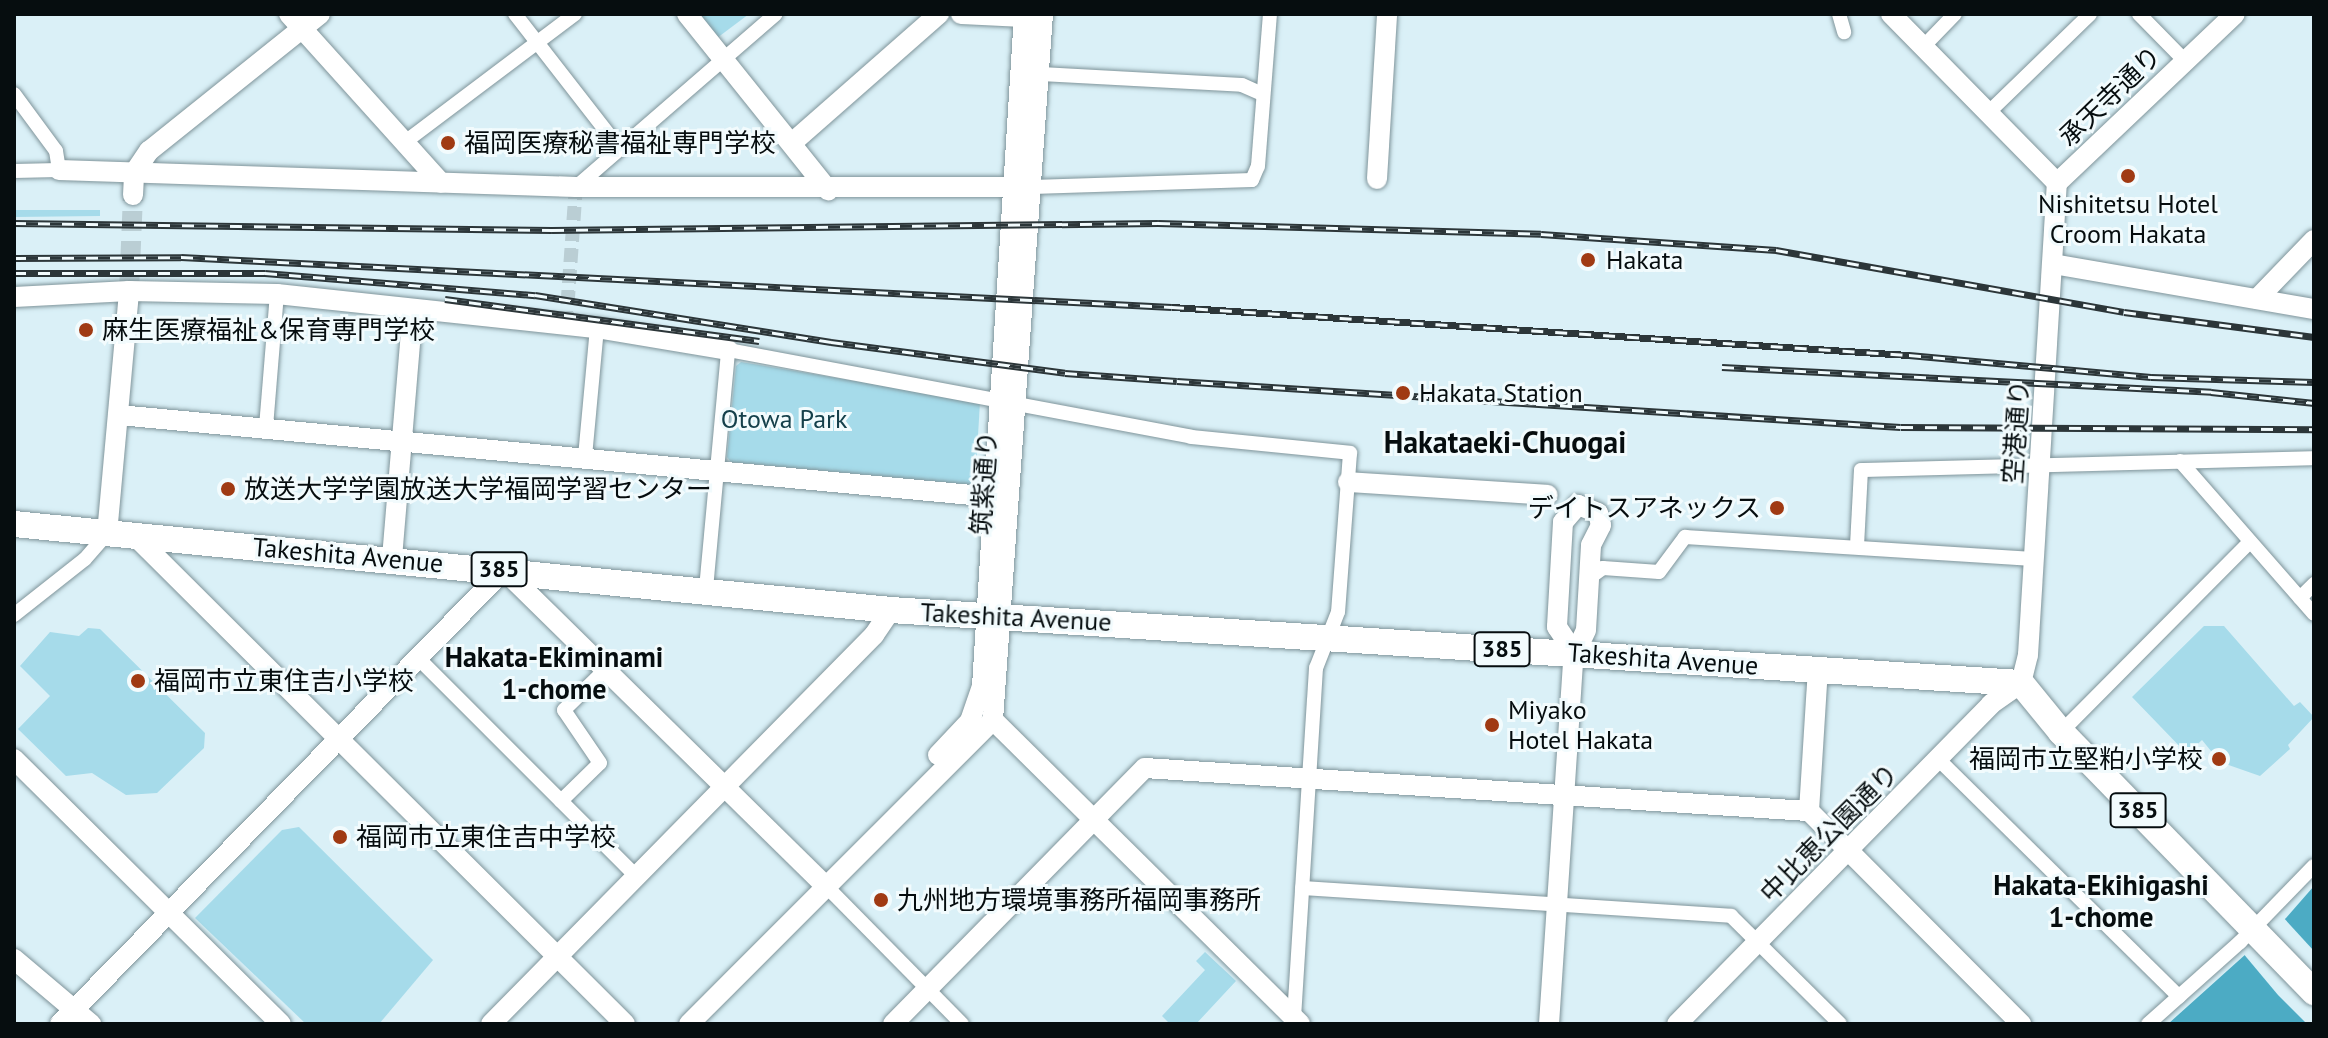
<!DOCTYPE html>
<html>
<head>
<meta charset="utf-8">
<style>
  body { margin:0 }
  #map { position:relative; width:2328px; height:1038px; overflow:hidden; background:#daf0f7; font-family:"PT Sans","Noto Sans JP",sans-serif }
  div>[style] { position:absolute }
  .green>* { inset:0; background:#a6dbea }
  .water>* { inset:0; background:#4cabc4 }
  .pier>* { inset:0; background:#daf0f7 }
  .street-tunnel>* { height:14px; margin-top:-7px; transform-origin:0; background:repeating-linear-gradient(90deg,#baced4 0 14px,transparent 0 21px) }
  .secondary-tunnel>* { height:20px; margin-top:-10px; transform-origin:0; background:repeating-linear-gradient(90deg,#baced4 0 20px,transparent 0 30px) }
  .roads { filter:drop-shadow(0 0 2px #7f949a) drop-shadow(0 0 2px #7f949a) }
  .street>* { height:14px; margin:-7px; padding:0 7px; transform-origin:7px; border-radius:7px; background:#fff }
  .secondary>* { height:20px; margin:-10px; padding:0 10px; transform-origin:10px; border-radius:10px; background:#fff }
  .highway>* { height:26px; margin:-13px; padding:0 13px; transform-origin:13px; border-radius:13px; background:#fff }
  .rail>* { height:7px; margin-top:-3.5px; transform-origin:0; background:repeating-linear-gradient(90deg,#f2fbfd 0 12px,#2c3639 0 24px); box-sizing:border-box; border-block:2px solid #2c3639 }
  .dots>* { width:22px; height:22px; translate:-50% -50%; box-sizing:border-box; border:4px solid #f2fbfd; border-radius:50% }
  span { translate:-50% -50%; white-space:nowrap; text-align:center; line-height:1.15; -webkit-text-stroke:6px #f2fbfd; paint-order:stroke }
  .shield-label span { padding:2px 6px; background:#f2fbfd; border:2px solid; border-radius:6px; -webkit-text-stroke-width:0 }
  .shield-label { font-size:24px; color:#060d0f; font-weight:700 }
  .street-label { font-size:26px; color:#060d0f }
  .poi-label { font-size:26px; color:#060d0f }
  .left { translate:0 -50%; text-align:left }
  .right { translate:-100% -50%; text-align:right }
  .park-label { font-size:26px; color:#15404b }
  .neighbourhood-label { font-size:28px; color:#060d0f; font-weight:700 }
  .quarter-label { font-size:30px; color:#060d0f; font-weight:700 }
  .frame { position:absolute; inset:0; border:16px solid #060d0f; pointer-events:none }
</style>
</head>
<body>
<div id="map">
  <div class="green">
    <div style="clip-path:polygon(687px 14px,749px 14px,709px 44px)"></div>
    <div style="clip-path:polygon(14px 210px,100px 210px,100px 216px,14px 217px)"></div>
    <div style="clip-path:polygon(741px 362px,980px 402px,975px 485px,731px 462px,727px 457px,736px 366px)"></div>
    <div style="clip-path:polygon(2204px 626px,2224px 626px,2294px 706px,2300px 702px,2314px 717px,2288px 745px,2290px 749px,2260px 776px,2220px 762px,2202px 740px,2187px 754px,2132px 697px)"></div>
    <div style="clip-path:polygon(88px 628px,100px 629px,205px 733px,204px 748px,157px 793px,126px 795px,92px 773px,66px 776px,18px 729px,50px 696px,20px 666px,50px 632px,79px 636px)"></div>
    <div style="clip-path:polygon(299px 827px,433px 960px,379px 1024px,306px 1024px,195px 918px,282px 830px)"></div>
    <div style="clip-path:polygon(1205px 952px,1236px 981px,1196px 1024px,1170px 1024px,1162px 1016px,1205px 970px,1196px 961px)"></div>
  </div>
  <div class="water">
    <div style="clip-path:polygon(2314px 886px,2314px 1022px,2168px 1024px,2286px 918px)"></div>
  </div>
  <div class="pier">
    <div style="clip-path:polygon(2282px 916px,2314px 951px,2314px 1024px,2307px 1024px,2278px 995px,2242px 952px)"></div>
  </div>
  <div class="street-tunnel">
    <div style="left:566px;top:325px;width:138px;rotate:-85.9deg"></div>
  </div>
  <div class="secondary-tunnel">
    <div style="left:129px;top:291px;width:96px;rotate:-87.6deg"></div>
  </div>
  <div class="roads">
    <div class="street">
      <div style="left:515px;top:14px;width:171px;rotate:52.1deg"></div>
      <div style="left:1839px;top:14px;width:19px;rotate:74deg"></div>
      <div style="left:2139px;top:14px;width:66px;rotate:45.6deg"></div>
      <div style="left:1923px;top:47px;width:46px;rotate:-45.9deg"></div>
      <div style="left:1041px;top:74px;width:201px;rotate:3.1deg"></div>
      <div style="left:1242px;top:85px;width:20px;rotate:24deg"></div>
      <div style="left:14px;top:94px;width:71px;rotate:53.6deg"></div>
      <div style="left:56px;top:151px;width:19px;rotate:81deg"></div>
      <div style="left:59px;top:170px;width:45px;rotate:178.7deg"></div>
      <div style="left:1988px;top:113px;width:142px;rotate:-44.1deg"></div>
      <div style="left:405px;top:142px;width:213px;rotate:-37deg"></div>
      <div style="left:576px;top:187px;width:264px;rotate:-40.9deg"></div>
      <div style="left:1032px;top:187px;width:220px;rotate:-1.8deg"></div>
      <div style="left:1252px;top:180px;width:15px;rotate:-67deg"></div>
      <div style="left:1258px;top:166px;width:152px;rotate:-85.5deg"></div>
      <div style="left:266px;top:427px;width:133px;rotate:-85.3deg"></div>
      <div style="left:585px;top:457px;width:130px;rotate:-84.7deg"></div>
      <div style="left:2180px;top:461px;width:203px;rotate:48.8deg"></div>
      <div style="left:1857px;top:546px;width:76px;rotate:-87deg"></div>
      <div style="left:1861px;top:470px;width:453px;rotate:-1.5deg"></div>
      <div style="left:1589px;top:578px;width:17px;rotate:-36deg"></div>
      <div style="left:1603px;top:568px;width:56px;rotate:4.1deg"></div>
      <div style="left:1659px;top:572px;width:44px;rotate:-53.4deg"></div>
      <div style="left:1685px;top:537px;width:349px;rotate:3.6deg"></div>
      <div style="left:706px;top:589px;width:240px;rotate:-84.7deg"></div>
      <div style="left:728px;top:350px;width:471px;rotate:10.6deg"></div>
      <div style="left:1191px;top:437px;width:160px;rotate:5.7deg"></div>
      <div style="left:1350px;top:453px;width:159px;rotate:94.3deg"></div>
      <div style="left:1338px;top:612px;width:60px;rotate:111.4deg"></div>
      <div style="left:1316px;top:668px;width:351px;rotate:93.6deg"></div>
      <div style="left:2300px;top:598px;width:20px;rotate:-45deg"></div>
      <div style="left:14px;top:615px;width:90px;rotate:-38.3deg"></div>
      <div style="left:85px;top:559px;width:33px;rotate:-49deg"></div>
      <div style="left:420px;top:660px;width:304px;rotate:45deg"></div>
      <div style="left:2061px;top:732px;width:268px;rotate:-45.2deg"></div>
      <div style="left:1939px;top:760px;width:337px;rotate:44.6deg"></div>
      <div style="left:561px;top:801px;width:54px;rotate:-44.3deg"></div>
      <div style="left:600px;top:763px;width:64px;rotate:-124.2deg"></div>
      <div style="left:564px;top:710px;width:59px;rotate:-44.3deg"></div>
      <div style="left:825px;top:885px;width:195px;rotate:45.4deg"></div>
      <div style="left:1302px;top:888px;width:430px;rotate:3.7deg"></div>
      <div style="left:1731px;top:916px;width:153px;rotate:44.7deg"></div>
      <div style="left:2148px;top:1024px;width:123px;rotate:-41.7deg"></div>
      <div style="left:2240px;top:942px;width:106px;rotate:-45.8deg"></div>
    </div>
    <div class="secondary">
      <div style="left:289px;top:14px;width:227px;rotate:48deg"></div>
      <div style="left:687px;top:14px;width:226px;rotate:51.3deg"></div>
      <div style="left:961px;top:14px;width:63px;rotate:2.7deg"></div>
      <div style="left:1891px;top:14px;width:237px;rotate:45.5deg"></div>
      <div style="left:792px;top:143px;width:196px;rotate:-41.3deg"></div>
      <div style="left:59px;top:170px;width:517px;rotate:1.88deg"></div>
      <div style="left:576px;top:187px;width:456px"></div>
      <div style="left:1377px;top:179px;width:165px;rotate:-86.5deg"></div>
      <div style="left:2057px;top:183px;width:245px;rotate:-43.5deg"></div>
      <div style="left:133px;top:195px;width:22px;rotate:-87deg"></div>
      <div style="left:134px;top:173px;width:27px;rotate:-56deg"></div>
      <div style="left:149px;top:151px;width:219px;rotate:-38.7deg"></div>
      <div style="left:2053px;top:264px;width:265px;rotate:9.8deg"></div>
      <div style="left:14px;top:297px;width:115px;rotate:-3deg"></div>
      <div style="left:129px;top:291px;width:148px;rotate:1.2deg"></div>
      <div style="left:277px;top:294px;width:322px;rotate:6.1deg"></div>
      <div style="left:597px;top:328px;width:133px;rotate:9.5deg"></div>
      <div style="left:2257px;top:299px;width:82px;rotate:-46deg"></div>
      <div style="left:119px;top:415px;width:878px;rotate:5.36deg"></div>
      <div style="left:1348px;top:482px;width:200px;rotate:3.7deg"></div>
      <div style="left:107px;top:534px;width:244px;rotate:-84.8deg"></div>
      <div style="left:136px;top:537px;width:690px;rotate:44.88deg"></div>
      <div style="left:392px;top:558px;width:249px;rotate:-85.2deg"></div>
      <div style="left:993px;top:720px;width:432px;rotate:44.7deg"></div>
      <div style="left:938px;top:755px;width:47px;rotate:-46.7deg"></div>
      <div style="left:970px;top:721px;width:37px;rotate:-71deg"></div>
      <div style="left:982px;top:686px;width:673px;rotate:-86.42deg"></div>
      <div style="left:14px;top:759px;width:376px;rotate:44.8deg"></div>
      <div style="left:1809px;top:811px;width:142px;rotate:-86.4deg"></div>
      <div style="left:14px;top:959px;width:101px;rotate:40.2deg"></div>
      <div style="left:60px;top:1024px;width:635px;rotate:-45.64deg"></div>
      <div style="left:504px;top:570px;width:450px;rotate:44.5deg"></div>
      <div style="left:491px;top:1024px;width:546px;rotate:-45.45deg"></div>
      <div style="left:874px;top:635px;width:30px;rotate:-56deg"></div>
      <div style="left:689px;top:1024px;width:430px;rotate:-45deg"></div>
      <div style="left:993px;top:720px;width:708px;rotate:-85.95deg"></div>
      <div style="left:893px;top:1024px;width:359px;rotate:-45.5deg"></div>
      <div style="left:1145px;top:768px;width:665px;rotate:3.71deg"></div>
      <div style="left:1809px;top:811px;width:301px;rotate:45.1deg"></div>
      <div style="left:1549px;top:1024px;width:367px;rotate:-86.2deg"></div>
      <div style="left:1573px;top:658px;width:31px;rotate:-65deg"></div>
      <div style="left:1586px;top:630px;width:85px;rotate:-86.6deg"></div>
      <div style="left:1591px;top:545px;width:22px;rotate:-63deg"></div>
      <div style="left:1601px;top:525px;width:12px;rotate:-104deg"></div>
      <div style="left:1598px;top:513px;width:22px;rotate:-158deg"></div>
      <div style="left:1578px;top:505px;width:23px;rotate:131deg"></div>
      <div style="left:1563px;top:522px;width:105px;rotate:93.3deg"></div>
      <div style="left:1557px;top:627px;width:30px;rotate:56deg"></div>
      <div style="left:1677px;top:1024px;width:448px;rotate:-45.5deg"></div>
      <div style="left:1991px;top:704px;width:37px;rotate:-35deg"></div>
      <div style="left:2021px;top:683px;width:29px;rotate:-76deg"></div>
      <div style="left:2028px;top:655px;width:473px;rotate:-86.5deg"></div>
    </div>
    <div class="highway">
      <div style="left:14px;top:524px;width:881px;rotate:5.6deg"></div>
      <div style="left:891px;top:610px;width:1132px;rotate:3.7deg"></div>
      <div style="left:2021px;top:683px;width:63px;rotate:50.8deg"></div>
      <div style="left:2061px;top:732px;width:363px;rotate:45.8deg"></div>
    </div>
  </div>
  <div class="rail">
    <div style="left:14px;top:223px;width:538px;rotate:0.75deg"></div>
    <div style="left:552px;top:230px;width:606px;rotate:-0.66deg"></div>
    <div style="left:1158px;top:223px;width:383px;rotate:1.6deg"></div>
    <div style="left:1541px;top:234px;width:236px;rotate:3.9deg"></div>
    <div style="left:1776px;top:250px;width:353px;rotate:10.1deg"></div>
    <div style="left:2124px;top:312px;width:192px;rotate:7.5deg"></div>
    <div style="left:14px;top:258px;width:167px;rotate:-0.3deg"></div>
    <div style="left:181px;top:257px;width:992px;rotate:2.89deg"></div>
    <div style="left:1172px;top:307px;width:739px;rotate:3.73deg"></div>
    <div style="left:1909px;top:355px;width:243px;rotate:5.2deg"></div>
    <div style="left:2151px;top:377px;width:163px;rotate:1.8deg"></div>
    <div style="left:14px;top:273px;width:251px"></div>
    <div style="left:265px;top:273px;width:271px;rotate:4.7deg"></div>
    <div style="left:535px;top:295px;width:300px;rotate:9deg"></div>
    <div style="left:831px;top:342px;width:236px;rotate:7.5deg"></div>
    <div style="left:1065px;top:373px;width:112px;rotate:4.1deg"></div>
    <div style="left:1177px;top:381px;width:725px;rotate:3.64deg"></div>
    <div style="left:1901px;top:427px;width:413px;rotate:0.3deg"></div>
    <div style="left:445px;top:299px;width:317px;rotate:7.6deg"></div>
    <div style="left:1722px;top:367px;width:490px;rotate:2.9deg"></div>
    <div style="left:2211px;top:392px;width:104px;rotate:6.1deg"></div>
  </div>
  <div class="dots">
    <div style="left:448px;top:143px;background:#a03a13"></div>
    <div style="left:2128px;top:176px;background:#a03a13"></div>
    <div style="left:1588px;top:260px;background:#a03a13"></div>
    <div style="left:86px;top:330px;background:#a03a13"></div>
    <div style="left:1403px;top:393px;background:#a03a13"></div>
    <div style="left:228px;top:489px;background:#a03a13"></div>
    <div style="left:1777px;top:508px;background:#a03a13"></div>
    <div style="left:138px;top:681px;background:#a03a13"></div>
    <div style="left:1492px;top:725px;background:#a03a13"></div>
    <div style="left:2219px;top:759px;background:#a03a13"></div>
    <div style="left:340px;top:837px;background:#a03a13"></div>
    <div style="left:881px;top:900px;background:#a03a13"></div>
  </div>
  <div class="shield-label">
    <span style="left:499px;top:569px">385</span>
    <span style="left:1502px;top:649px">385</span>
    <span style="left:2138px;top:810px">385</span>
  </div>
  <div class="street-label">
    <span style="left:2110px;top:96px;rotate:-44deg">承天寺通り</span>
    <span style="left:2016px;top:432px;rotate:-86deg">空港通り</span>
    <span style="left:984px;top:483px;rotate:-86deg">筑紫通り</span>
    <span style="left:348px;top:555px;rotate:5deg">Takeshita Avenue</span>
    <span style="left:1016px;top:617px;rotate:3deg">Takeshita Avenue</span>
    <span style="left:1663px;top:659px;rotate:4deg">Takeshita Avenue</span>
    <span style="left:1829px;top:833px;rotate:-45deg">中比恵公園通り</span>
  </div>
  <div class="poi-label">
    <span class="left" style="left:464px;top:143px">福岡医療秘書福祉専門学校</span>
    <span style="left:2128px;top:219px">Nishitetsu Hotel<br>Croom Hakata</span>
    <span class="left" style="left:1606px;top:260px">Hakata</span>
    <span class="left" style="left:102px;top:330px">麻生医療福祉&amp;保育専門学校</span>
    <span class="left" style="left:1419px;top:393px">Hakata Station</span>
    <span class="left" style="left:244px;top:489px">放送大学学園放送大学福岡学習センター</span>
    <span class="right" style="left:1761px;top:508px">デイトスアネックス</span>
    <span class="left" style="left:154px;top:681px">福岡市立東住吉小学校</span>
    <span class="left" style="left:1508px;top:725px">Miyako<br>Hotel Hakata</span>
    <span class="right" style="left:2203px;top:759px">福岡市立堅粕小学校</span>
    <span class="left" style="left:356px;top:837px">福岡市立東住吉中学校</span>
    <span class="left" style="left:897px;top:900px">九州地方環境事務所福岡事務所</span>
  </div>
  <div class="park-label">
    <span style="left:784px;top:419px">Otowa Park</span>
  </div>
  <div class="neighbourhood-label">
    <span style="left:554px;top:673px">Hakata-Ekiminami<br>1-chome</span>
    <span style="left:2101px;top:901px">Hakata-Ekihigashi<br>1-chome</span>
  </div>
  <div class="quarter-label">
    <span style="left:1505px;top:442px">Hakataeki-Chuogai</span>
  </div>
  <div class="frame"></div>
</div>
</body>
</html>
